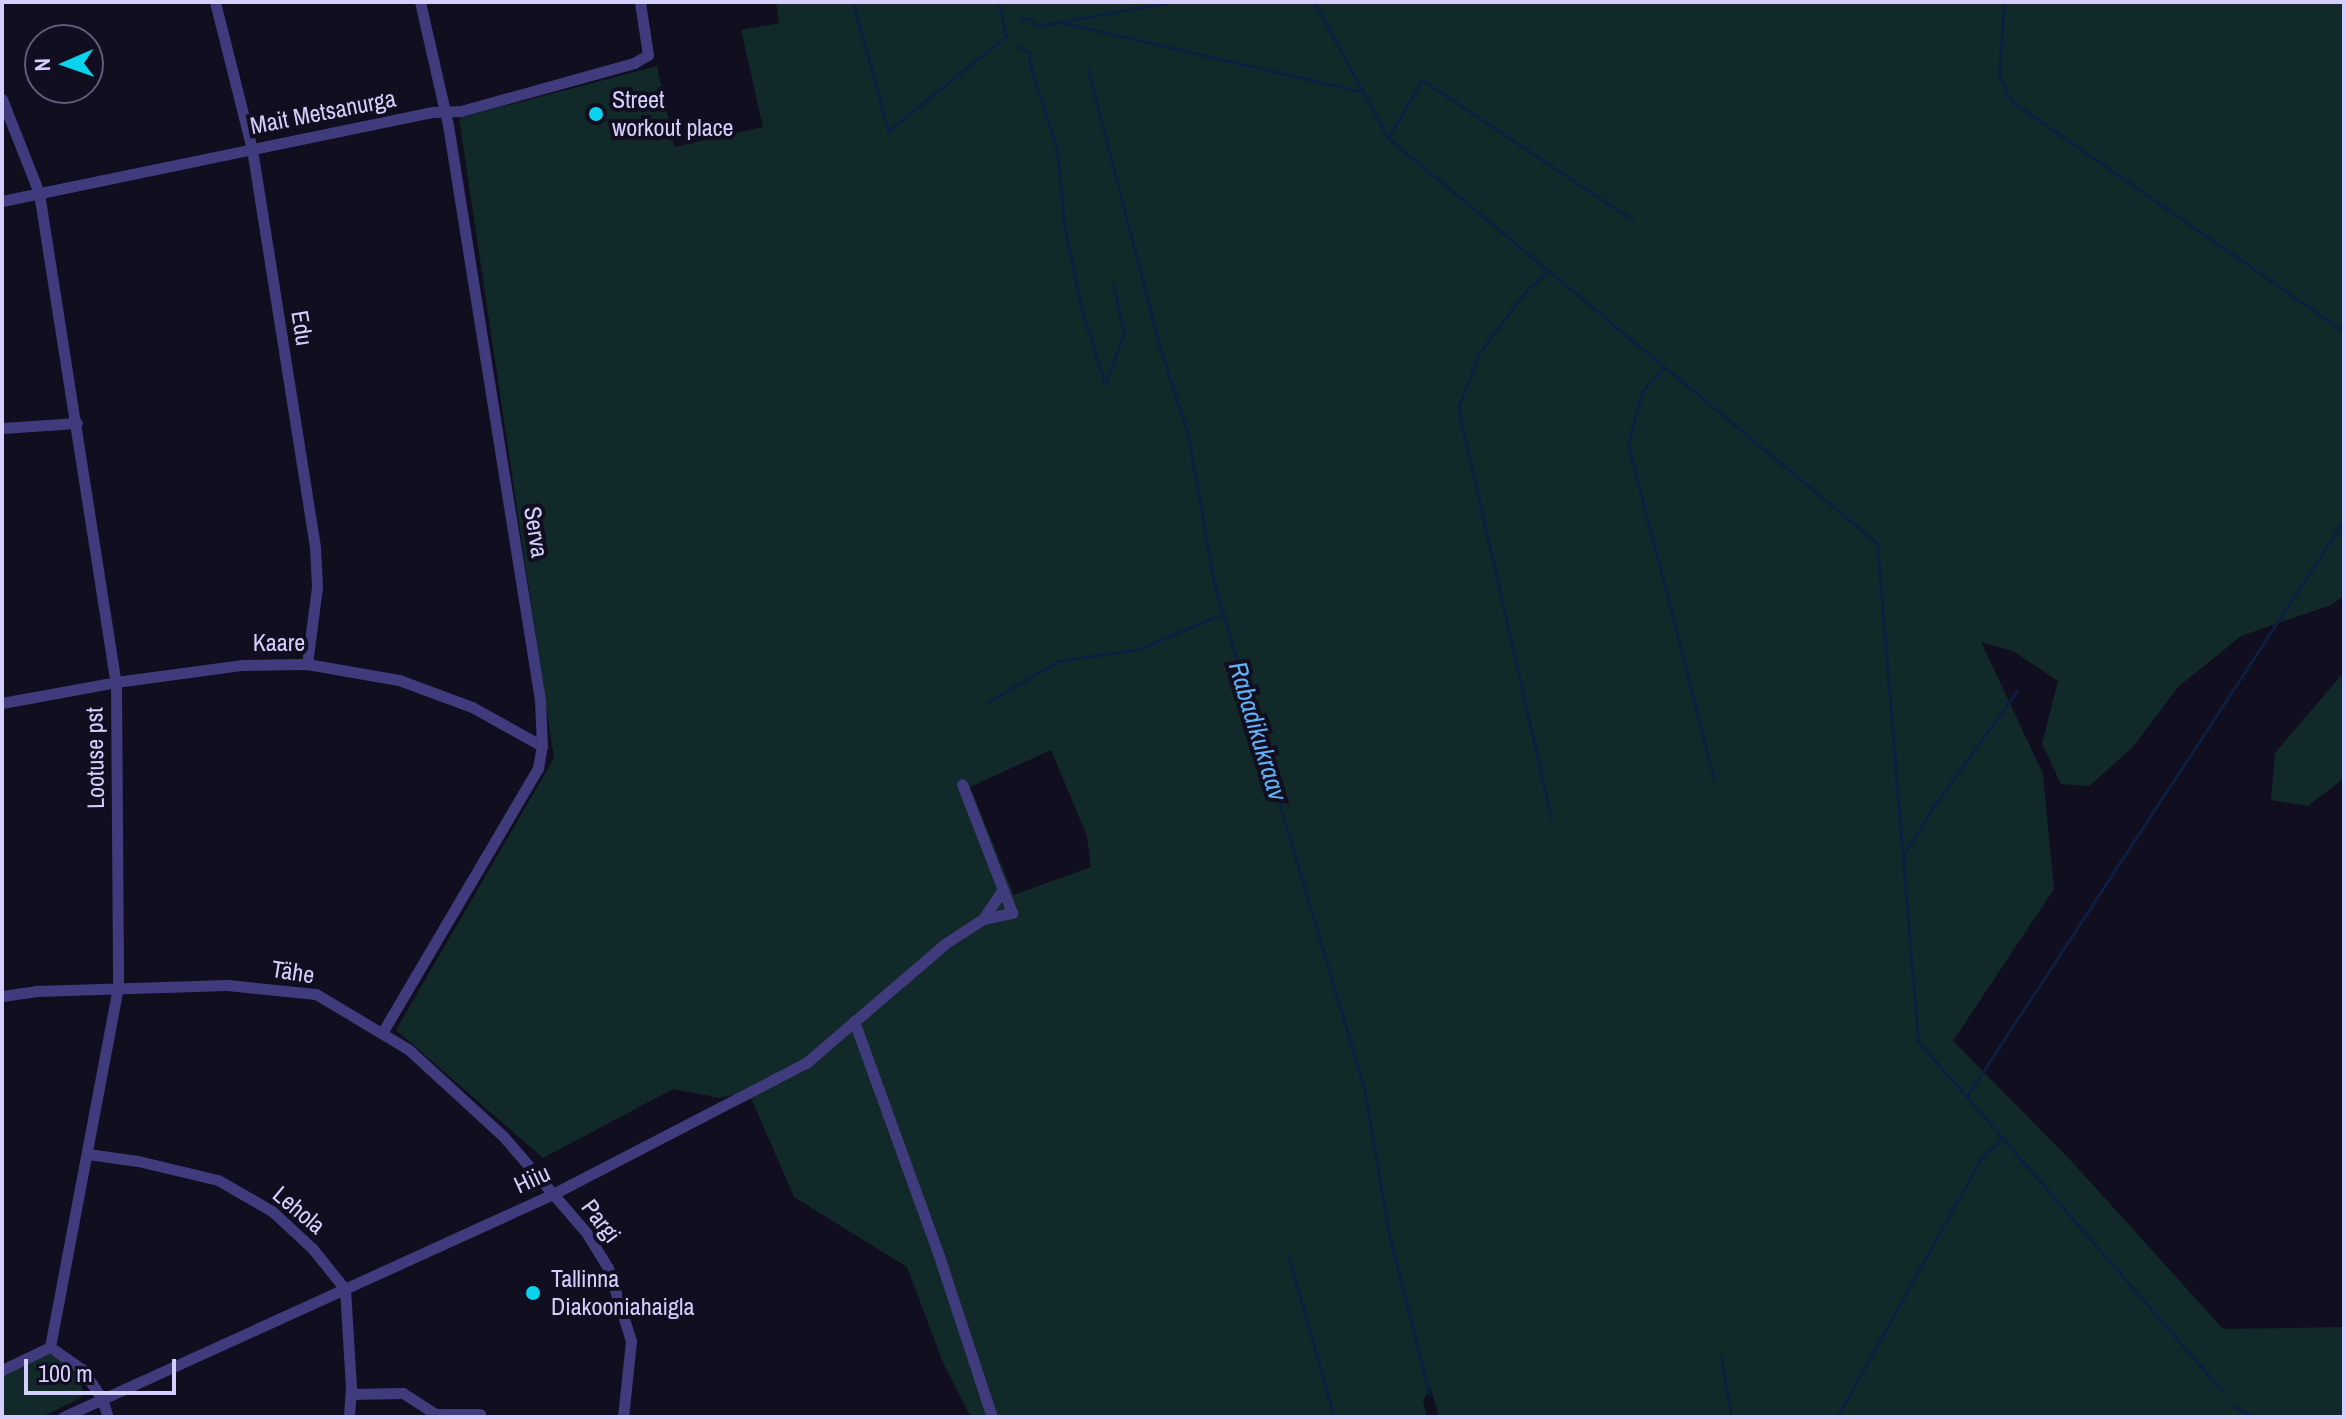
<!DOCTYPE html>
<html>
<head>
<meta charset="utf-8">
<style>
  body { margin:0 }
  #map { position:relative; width:2346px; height:1419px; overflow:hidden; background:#110e20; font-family:"Archivo Narrow",sans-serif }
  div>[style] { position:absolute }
  .green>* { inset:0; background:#112a29 }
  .stream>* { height:3px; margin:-1.5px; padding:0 1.5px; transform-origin:1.5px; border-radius:1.5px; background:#0d1f40 }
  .street>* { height:11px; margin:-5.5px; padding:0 5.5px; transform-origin:5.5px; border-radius:5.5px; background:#3f3b7d }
  .dots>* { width:22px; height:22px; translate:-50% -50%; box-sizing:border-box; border:4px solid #110e20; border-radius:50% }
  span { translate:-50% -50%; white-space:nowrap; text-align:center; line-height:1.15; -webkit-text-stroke:8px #110e20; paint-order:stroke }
  .poi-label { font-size:24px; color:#d5cffd }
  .left { translate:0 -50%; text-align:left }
  .street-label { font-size:24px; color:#d5cffd }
  .water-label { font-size:26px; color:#62b0f8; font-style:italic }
  .frame { position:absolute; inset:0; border:4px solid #d5cffd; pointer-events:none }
  .north { position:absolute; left:24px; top:24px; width:80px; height:80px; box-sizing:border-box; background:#110e20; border:2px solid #5f5b78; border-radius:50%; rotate:268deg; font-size:22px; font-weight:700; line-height:32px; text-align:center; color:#d5cffd }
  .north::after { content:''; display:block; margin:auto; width:28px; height:36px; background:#0ad3ee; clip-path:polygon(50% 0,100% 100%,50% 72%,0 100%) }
  .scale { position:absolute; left:24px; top:1359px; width:152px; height:36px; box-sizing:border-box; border:4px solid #d5cffd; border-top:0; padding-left:10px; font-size:24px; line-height:28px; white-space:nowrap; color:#d5cffd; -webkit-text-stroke:6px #110e20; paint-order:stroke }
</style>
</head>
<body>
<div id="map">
  <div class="green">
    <div style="clip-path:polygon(evenodd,776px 2px,2344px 2px,2344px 596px,2331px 605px,2241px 636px,2178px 687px,2133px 747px,2089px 786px,2061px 784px,2042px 744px,2058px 681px,2013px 651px,1981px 642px,2043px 774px,2054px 889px,1953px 1041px,2075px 1165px,2223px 1329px,2344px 1327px,2344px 1417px,1439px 1417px,1431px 1389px,1423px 1400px,1427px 1417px,971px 1417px,944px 1365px,907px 1267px,794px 1197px,752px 1100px,741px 1093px,720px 1098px,673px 1089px,543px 1158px,396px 1030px,554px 758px,459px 118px,657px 66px,674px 147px,763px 127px,741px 30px,779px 23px,776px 2px,1051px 750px,1087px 836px,1091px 867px,1014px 895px,970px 787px,1051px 750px)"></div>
    <div style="clip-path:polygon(2344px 672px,2344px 778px,2308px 806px,2271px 800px,2275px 753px)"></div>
    <div style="clip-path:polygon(49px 1354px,72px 1366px,83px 1390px,81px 1398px,41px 1417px,2px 1417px,2px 1375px)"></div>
  </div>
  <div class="stream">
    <div style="left:853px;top:2px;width:134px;rotate:74.8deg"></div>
    <div style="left:888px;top:131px;width:151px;rotate:-38.8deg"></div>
    <div style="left:1006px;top:36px;width:35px;rotate:-102deg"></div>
    <div style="left:1314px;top:2px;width:155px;rotate:61.4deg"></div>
    <div style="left:1388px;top:138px;width:635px;rotate:39.63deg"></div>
    <div style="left:1877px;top:543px;width:500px;rotate:85.3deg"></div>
    <div style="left:1918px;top:1041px;width:465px;rotate:49deg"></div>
    <div style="left:2004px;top:2px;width:74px;rotate:93.9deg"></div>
    <div style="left:1999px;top:76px;width:28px;rotate:64deg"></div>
    <div style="left:2011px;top:101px;width:405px;rotate:34.7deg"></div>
    <div style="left:1020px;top:18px;width:11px;rotate:5deg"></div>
    <div style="left:1031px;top:19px;width:9px;rotate:54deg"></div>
    <div style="left:1036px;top:26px;width:138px;rotate:-10deg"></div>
    <div style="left:1060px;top:22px;width:308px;rotate:13deg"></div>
    <div style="left:1017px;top:46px;width:15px;rotate:28deg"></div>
    <div style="left:1030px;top:53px;width:9px;rotate:96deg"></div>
    <div style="left:1029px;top:62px;width:92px;rotate:72.3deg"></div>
    <div style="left:1057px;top:150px;width:75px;rotate:84.7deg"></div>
    <div style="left:1064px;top:225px;width:88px;rotate:78.2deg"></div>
    <div style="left:1082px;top:311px;width:77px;rotate:72.5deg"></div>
    <div style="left:1105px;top:384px;width:54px;rotate:-69.6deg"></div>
    <div style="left:1124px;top:333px;width:49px;rotate:-102.9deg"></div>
    <div style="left:1088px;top:69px;width:282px;rotate:75.6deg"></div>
    <div style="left:1158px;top:342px;width:98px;rotate:72.1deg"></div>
    <div style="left:1188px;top:435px;width:151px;rotate:80.1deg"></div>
    <div style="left:1214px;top:584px;width:526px;rotate:73.43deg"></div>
    <div style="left:1364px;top:1088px;width:149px;rotate:80.3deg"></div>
    <div style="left:1389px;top:1235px;width:164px;rotate:75.9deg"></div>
    <div style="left:1388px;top:138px;width:67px;rotate:-59.6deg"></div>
    <div style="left:1422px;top:80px;width:253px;rotate:33.6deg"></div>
    <div style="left:1548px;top:271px;width:31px;rotate:138deg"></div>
    <div style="left:1525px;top:292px;width:76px;rotate:127deg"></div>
    <div style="left:1479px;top:353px;width:59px;rotate:110.9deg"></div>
    <div style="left:1458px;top:408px;width:421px;rotate:77.2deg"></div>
    <div style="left:1664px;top:368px;width:32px;rotate:134deg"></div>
    <div style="left:1642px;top:391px;width:55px;rotate:104.8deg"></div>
    <div style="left:1628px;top:444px;width:346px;rotate:75.6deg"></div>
    <div style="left:988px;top:702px;width:81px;rotate:-30.4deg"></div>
    <div style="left:1058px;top:661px;width:82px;rotate:-8.4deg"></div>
    <div style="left:1139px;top:649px;width:92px;rotate:-23deg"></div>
    <div style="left:1903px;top:856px;width:57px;rotate:-58.5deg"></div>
    <div style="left:1933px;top:807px;width:143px;rotate:-54.1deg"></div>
    <div style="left:1967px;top:1096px;width:688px;rotate:-56.79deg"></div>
    <div style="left:1289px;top:1258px;width:165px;rotate:74.2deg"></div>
    <div style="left:1721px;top:1358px;width:60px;rotate:80.4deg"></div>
    <div style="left:2234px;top:1406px;width:23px;rotate:29deg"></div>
    <div style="left:1837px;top:1417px;width:296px;rotate:-60.9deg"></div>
    <div style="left:1981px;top:1158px;width:31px;rotate:-42deg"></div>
  </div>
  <div class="street">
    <div style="left:215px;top:2px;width:152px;rotate:75.9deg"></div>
    <div style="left:252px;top:149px;width:404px;rotate:81deg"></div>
    <div style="left:315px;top:548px;width:39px;rotate:87deg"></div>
    <div style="left:317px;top:587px;width:78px;rotate:97.4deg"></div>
    <div style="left:2px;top:99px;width:101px;rotate:68.5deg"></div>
    <div style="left:39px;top:193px;width:495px;rotate:81.1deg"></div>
    <div style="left:116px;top:682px;width:305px;rotate:89.6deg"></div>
    <div style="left:118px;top:987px;width:366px;rotate:100.7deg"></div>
    <div style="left:2px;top:201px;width:440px;rotate:-11.7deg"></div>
    <div style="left:433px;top:112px;width:28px;rotate:-2deg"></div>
    <div style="left:461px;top:111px;width:180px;rotate:-15.5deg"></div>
    <div style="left:634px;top:63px;width:16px;rotate:-30deg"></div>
    <div style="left:648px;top:55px;width:54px;rotate:-98.6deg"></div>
    <div style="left:2px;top:428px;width:75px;rotate:-3.8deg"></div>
    <div style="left:2px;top:703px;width:116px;rotate:-10.4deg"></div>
    <div style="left:116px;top:682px;width:126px;rotate:-7.7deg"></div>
    <div style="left:241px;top:665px;width:66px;rotate:-0.9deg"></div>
    <div style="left:307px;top:664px;width:93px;rotate:9.9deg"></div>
    <div style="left:399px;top:680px;width:78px;rotate:20.3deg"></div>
    <div style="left:472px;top:707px;width:80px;rotate:29.1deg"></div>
    <div style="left:983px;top:919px;width:36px;rotate:-56deg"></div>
    <div style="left:2px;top:996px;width:34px;rotate:-8deg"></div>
    <div style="left:36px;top:991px;width:191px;rotate:-1.8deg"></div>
    <div style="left:227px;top:985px;width:89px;rotate:5.8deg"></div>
    <div style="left:316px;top:994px;width:107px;rotate:30.9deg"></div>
    <div style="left:408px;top:1049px;width:129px;rotate:42.5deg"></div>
    <div style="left:503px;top:1136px;width:127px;rotate:49.2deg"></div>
    <div style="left:586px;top:1232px;width:42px;rotate:58.6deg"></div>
    <div style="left:608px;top:1268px;width:77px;rotate:72.5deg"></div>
    <div style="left:631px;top:1341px;width:76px;rotate:96deg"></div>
    <div style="left:854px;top:1021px;width:253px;rotate:70.1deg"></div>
    <div style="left:940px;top:1259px;width:166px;rotate:71.8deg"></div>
    <div style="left:382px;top:1033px;width:308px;rotate:-59.5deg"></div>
    <div style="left:538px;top:768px;width:22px;rotate:-80deg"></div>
    <div style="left:542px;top:746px;width:46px;rotate:-92.5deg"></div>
    <div style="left:540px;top:700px;width:582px;rotate:-99.09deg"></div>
    <div style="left:448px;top:125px;width:126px;rotate:-102.8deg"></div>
    <div style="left:88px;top:1154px;width:50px;rotate:8deg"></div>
    <div style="left:138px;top:1161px;width:82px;rotate:13.4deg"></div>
    <div style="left:218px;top:1180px;width:62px;rotate:29.9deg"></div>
    <div style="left:272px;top:1211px;width:54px;rotate:42.8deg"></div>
    <div style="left:312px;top:1248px;width:53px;rotate:51.2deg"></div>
    <div style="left:345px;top:1289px;width:98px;rotate:86.5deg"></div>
    <div style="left:351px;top:1387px;width:30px;rotate:94deg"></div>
    <div style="left:50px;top:1347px;width:39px;rotate:35deg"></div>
    <div style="left:82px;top:1369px;width:36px;rotate:56deg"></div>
    <div style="left:102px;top:1399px;width:19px;rotate:72deg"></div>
    <div style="left:2px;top:1370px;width:53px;rotate:-25.6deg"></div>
    <div style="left:351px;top:1394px;width:52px;rotate:-1.1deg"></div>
    <div style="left:403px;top:1393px;width:38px;rotate:33deg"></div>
    <div style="left:435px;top:1414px;width:45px"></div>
    <div style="left:63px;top:1417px;width:536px;rotate:-24.46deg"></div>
    <div style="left:551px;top:1195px;width:287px;rotate:-27.4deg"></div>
    <div style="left:806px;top:1063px;width:184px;rotate:-40.6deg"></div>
    <div style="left:946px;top:943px;width:44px;rotate:-33deg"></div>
    <div style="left:983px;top:919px;width:30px;rotate:-12deg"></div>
    <div style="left:1012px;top:913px;width:138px;rotate:-111.2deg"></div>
  </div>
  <div class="dots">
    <div style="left:596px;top:114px;background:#0ad3ee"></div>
    <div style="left:533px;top:1293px;background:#0ad3ee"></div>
  </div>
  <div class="poi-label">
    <span class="left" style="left:612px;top:114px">Street<br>workout place</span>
    <span class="left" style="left:551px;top:1293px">Tallinna<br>Diakooniahaigla</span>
  </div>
  <div class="street-label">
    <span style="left:323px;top:112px;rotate:-11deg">Mait Metsanurga</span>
    <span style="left:302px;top:328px;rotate:81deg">Edu</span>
    <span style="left:536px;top:532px;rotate:81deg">Serva</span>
    <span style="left:279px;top:643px">Kaare</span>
    <span style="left:95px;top:758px;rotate:-91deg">Lootuse pst</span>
    <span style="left:293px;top:972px;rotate:9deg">Tähe</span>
    <span style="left:532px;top:1179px;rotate:-25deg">Hiiu</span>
    <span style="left:299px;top:1210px;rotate:40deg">Lehola</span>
    <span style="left:601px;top:1221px;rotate:53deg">Pargi</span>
  </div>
  <div class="water-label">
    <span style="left:1258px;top:731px;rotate:73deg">Rabadikukraav</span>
  </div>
  <div class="frame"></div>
  <div class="north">N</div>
  <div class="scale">100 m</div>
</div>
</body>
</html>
